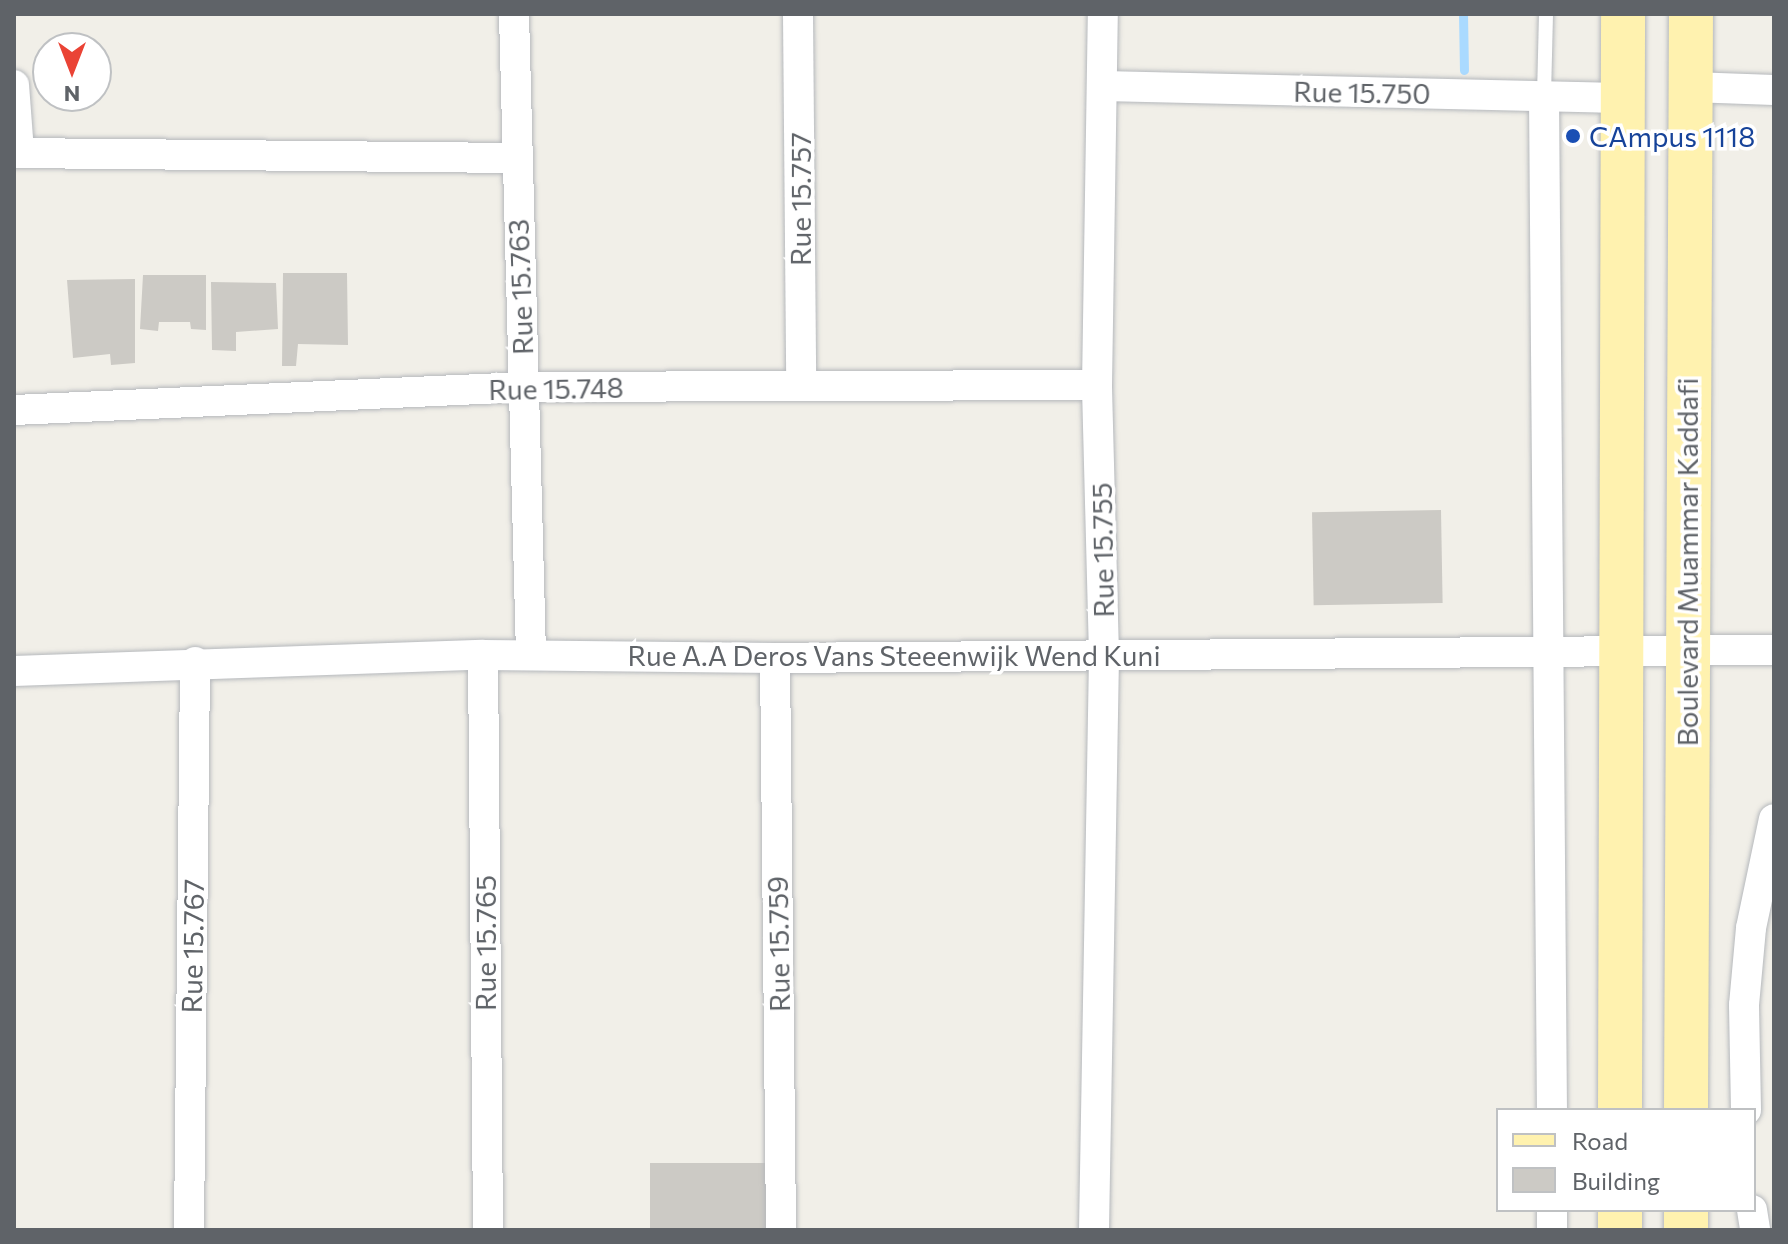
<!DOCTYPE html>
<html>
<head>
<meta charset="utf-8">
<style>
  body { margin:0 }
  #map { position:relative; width:1788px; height:1244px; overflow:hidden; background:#f1efe8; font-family:Commissioner,sans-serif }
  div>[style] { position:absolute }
  .stream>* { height:9px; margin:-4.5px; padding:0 4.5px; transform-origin:4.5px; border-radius:4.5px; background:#aadaff }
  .building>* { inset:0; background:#cccac5; transform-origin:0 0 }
  .roads { filter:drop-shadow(0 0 2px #b5b8bc) drop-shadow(0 0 2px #b5b8bc) }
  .service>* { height:14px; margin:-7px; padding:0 7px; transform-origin:7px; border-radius:7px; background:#fff }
  .minor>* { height:30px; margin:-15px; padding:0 15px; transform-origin:15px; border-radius:15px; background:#fff }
  .primary>* { height:44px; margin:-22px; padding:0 22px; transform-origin:22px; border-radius:22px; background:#fff2af }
  .dots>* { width:22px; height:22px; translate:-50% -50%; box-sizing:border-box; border:4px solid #fff; border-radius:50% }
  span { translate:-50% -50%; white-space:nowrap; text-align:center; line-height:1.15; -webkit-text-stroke:7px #fff; paint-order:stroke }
  .street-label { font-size:28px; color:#5f6368 }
  .transit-label { font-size:28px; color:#164399 }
  .left { translate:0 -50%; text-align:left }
  .frame { position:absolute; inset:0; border:16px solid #5f6368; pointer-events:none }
  .legend { position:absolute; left:1496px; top:1108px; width:260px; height:104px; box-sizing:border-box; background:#fff; border:2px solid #bfc1c3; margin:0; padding:10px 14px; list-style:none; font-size:24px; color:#5f6368 }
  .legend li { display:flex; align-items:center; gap:16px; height:40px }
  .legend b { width:40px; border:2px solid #bfc1c3 }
  .north { position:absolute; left:32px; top:32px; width:80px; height:80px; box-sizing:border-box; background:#fff; border:2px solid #bfc1c3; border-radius:50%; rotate:180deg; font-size:22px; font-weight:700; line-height:32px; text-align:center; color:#5f6368 }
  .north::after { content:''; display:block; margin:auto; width:28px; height:36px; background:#ea4335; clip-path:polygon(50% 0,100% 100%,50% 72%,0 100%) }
</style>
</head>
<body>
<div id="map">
  <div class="stream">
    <div style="left:1463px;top:14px;width:56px;rotate:89deg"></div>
  </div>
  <div class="building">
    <div style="clip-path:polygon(283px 273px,347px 273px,348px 345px,298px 344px,296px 366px,282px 366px)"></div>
    <div style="clip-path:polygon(143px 275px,206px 275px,206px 330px,191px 329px,190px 322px,159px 322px,158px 331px,140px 329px)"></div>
    <div style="clip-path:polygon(135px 279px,135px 363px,111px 365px,110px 354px,73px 358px,67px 280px)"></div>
    <div style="clip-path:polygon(211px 282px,276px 283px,278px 329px,236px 332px,236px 351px,212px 350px)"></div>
    <div style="left:1441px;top:510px;width:93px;height:129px;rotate:89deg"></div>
    <div style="left:767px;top:1163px;width:67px;height:117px;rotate:90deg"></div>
  </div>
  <div class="roads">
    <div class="service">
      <div style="left:1544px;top:96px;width:82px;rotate:-88.6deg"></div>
    </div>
    <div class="minor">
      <div style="left:514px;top:14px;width:641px;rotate:88.48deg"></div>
      <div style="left:798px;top:14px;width:369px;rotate:89.5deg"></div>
      <div style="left:14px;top:85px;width:67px;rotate:85.7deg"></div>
      <div style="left:1103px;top:86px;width:519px;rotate:1.32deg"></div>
      <div style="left:1691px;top:87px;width:83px;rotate:2.1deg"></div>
      <div style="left:1544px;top:96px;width:1014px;rotate:89.55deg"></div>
      <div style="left:14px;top:153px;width:501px;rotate:0.57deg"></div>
      <div style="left:14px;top:410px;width:511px;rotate:-2.58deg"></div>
      <div style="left:524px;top:387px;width:573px;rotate:-0.2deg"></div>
      <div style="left:483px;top:655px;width:575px;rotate:89.5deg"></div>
      <div style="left:775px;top:658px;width:572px;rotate:89.4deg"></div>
      <div style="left:14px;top:671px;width:469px;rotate:-2deg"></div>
      <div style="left:483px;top:655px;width:292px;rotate:0.6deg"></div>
      <div style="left:775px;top:658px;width:999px;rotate:-0.46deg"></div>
      <div style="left:1746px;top:1110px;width:105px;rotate:-91.1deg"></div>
      <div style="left:1744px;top:1005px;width:77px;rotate:-84.8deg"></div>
      <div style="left:1751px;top:928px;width:111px;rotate:-78.1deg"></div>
      <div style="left:1552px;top:1210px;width:20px;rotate:90deg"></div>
      <div style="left:1752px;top:1210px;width:20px;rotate:81deg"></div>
      <div style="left:189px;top:1230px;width:568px;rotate:-89.39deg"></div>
      <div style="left:1094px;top:1230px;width:575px;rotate:-89deg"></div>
      <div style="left:1104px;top:655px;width:270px;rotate:-91.5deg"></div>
      <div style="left:1097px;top:385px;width:371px;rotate:-89.1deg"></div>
    </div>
    <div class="primary">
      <div style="left:1620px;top:1110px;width:1096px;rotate:-89.84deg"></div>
      <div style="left:1686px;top:1110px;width:1096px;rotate:-89.74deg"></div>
      <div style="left:1620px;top:1210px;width:20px;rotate:90deg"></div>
      <div style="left:1686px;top:1210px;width:20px;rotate:90deg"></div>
    </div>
  </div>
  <div class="dots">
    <div style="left:1573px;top:136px;background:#1a4fb4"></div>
  </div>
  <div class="street-label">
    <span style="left:1362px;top:92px;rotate:1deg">Rue 15.750</span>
    <span style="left:800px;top:199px;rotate:-90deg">Rue 15.757</span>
    <span style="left:520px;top:287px;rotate:-92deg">Rue 15.763</span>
    <span style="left:556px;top:388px;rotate:-1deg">Rue 15.748</span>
    <span style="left:1102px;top:550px;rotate:-91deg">Rue 15.755</span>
    <span style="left:1687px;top:562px;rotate:-90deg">Boulevard Muammar Kaddafi</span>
    <span style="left:894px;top:655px">Rue A.A Deros Vans Steeenwijk Wend Kuni</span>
    <span style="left:485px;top:943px;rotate:-90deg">Rue 15.765</span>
    <span style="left:778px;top:944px;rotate:-91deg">Rue 15.759</span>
    <span style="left:192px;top:946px;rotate:-89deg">Rue 15.767</span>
  </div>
  <div class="transit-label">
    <span class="left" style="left:1589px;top:136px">CAmpus 1118</span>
  </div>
  <div class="frame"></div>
  <ul class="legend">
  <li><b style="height:10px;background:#fff2af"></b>Road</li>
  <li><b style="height:22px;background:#cccac5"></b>Building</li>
  </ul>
  <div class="north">N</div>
</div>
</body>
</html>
